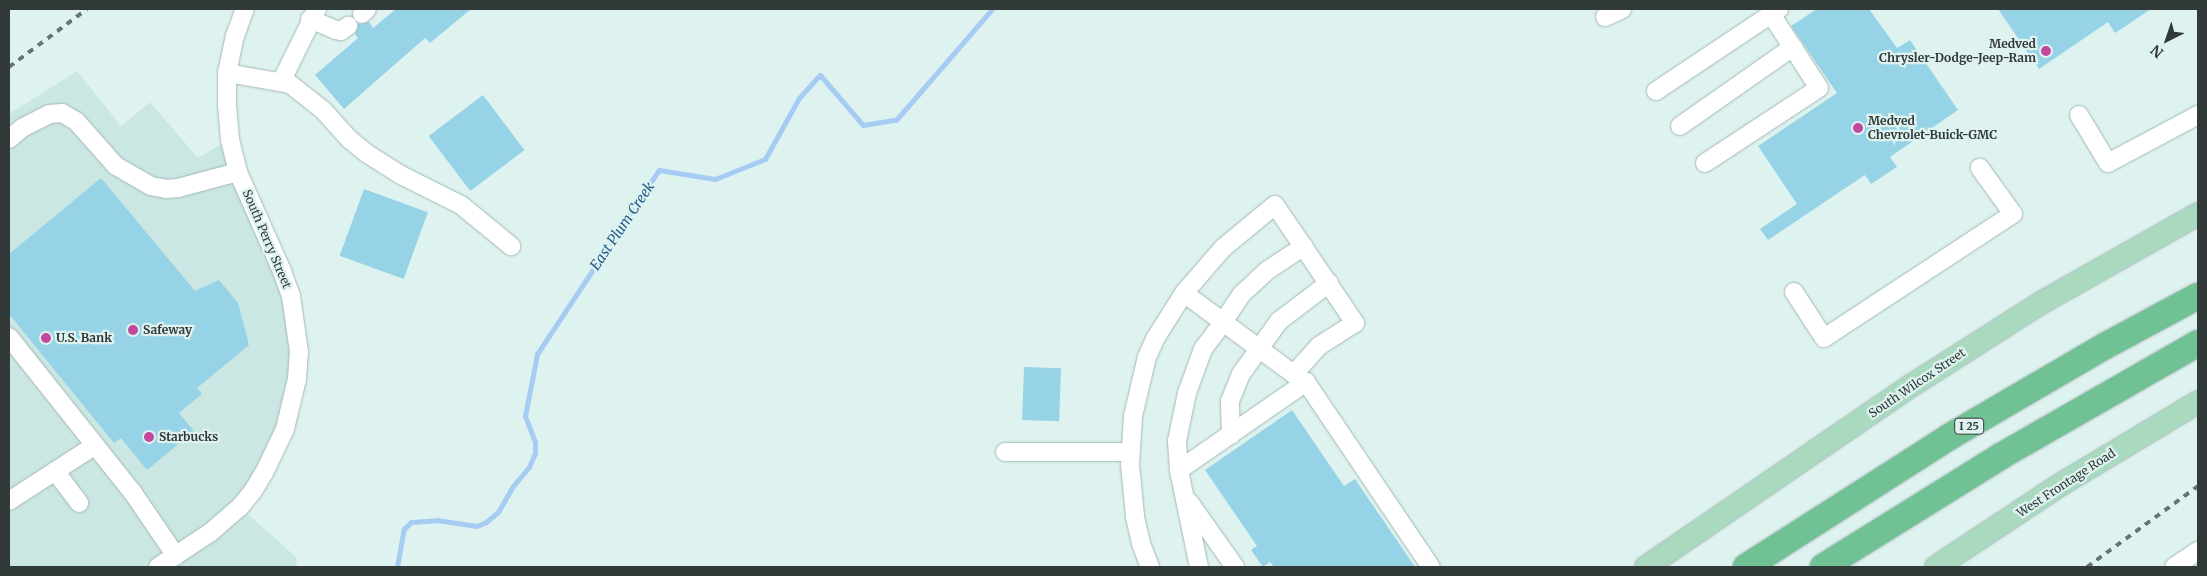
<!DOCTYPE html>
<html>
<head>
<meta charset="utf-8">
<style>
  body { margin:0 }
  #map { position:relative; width:2207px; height:576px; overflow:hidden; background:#def3f0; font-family:Merriweather,serif }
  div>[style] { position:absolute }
  .built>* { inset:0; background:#cae7e4 }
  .stream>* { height:5px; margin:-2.5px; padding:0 2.5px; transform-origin:2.5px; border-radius:2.5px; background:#a6ccf3 }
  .building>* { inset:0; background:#96d3e6; transform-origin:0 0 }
  .roads { filter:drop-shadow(0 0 1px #a5b8b6) drop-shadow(0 0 1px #a5b8b6) }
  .minor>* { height:18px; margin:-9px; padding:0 9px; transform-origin:9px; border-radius:9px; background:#fff }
  .major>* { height:22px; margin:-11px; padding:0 11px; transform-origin:11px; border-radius:11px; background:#a9dabf }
  .highway>* { height:26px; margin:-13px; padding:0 13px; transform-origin:13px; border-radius:13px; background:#70c294 }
  .rail>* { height:4px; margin-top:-2px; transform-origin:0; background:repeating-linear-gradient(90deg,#687473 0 6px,transparent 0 12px) }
  .dots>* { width:14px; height:14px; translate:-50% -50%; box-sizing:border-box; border:2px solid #def3f0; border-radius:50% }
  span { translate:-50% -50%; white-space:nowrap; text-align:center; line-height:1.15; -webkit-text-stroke:4.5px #def3f0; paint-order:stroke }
  .shield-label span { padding:1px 4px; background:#def3f0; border:1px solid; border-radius:4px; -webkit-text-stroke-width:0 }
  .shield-label { font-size:11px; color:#323939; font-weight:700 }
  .poi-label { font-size:12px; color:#323939; font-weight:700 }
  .right { translate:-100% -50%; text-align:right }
  .left { translate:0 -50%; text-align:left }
  .street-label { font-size:12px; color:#323939 }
  .water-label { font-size:14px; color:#255a8b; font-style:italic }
  .frame { position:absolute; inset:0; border:10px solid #323939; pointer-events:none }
  .north { position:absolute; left:2142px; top:15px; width:50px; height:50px; -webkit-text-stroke:4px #def3f0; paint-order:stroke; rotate:221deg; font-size:14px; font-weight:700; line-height:20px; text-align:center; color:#323939 }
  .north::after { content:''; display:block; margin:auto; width:18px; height:22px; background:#323939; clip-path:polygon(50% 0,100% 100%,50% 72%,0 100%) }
</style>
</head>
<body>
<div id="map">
  <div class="built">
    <div style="clip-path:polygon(77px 71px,121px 126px,150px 102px,198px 158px,230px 139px,291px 296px,292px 405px,240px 507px,297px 558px,296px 567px,9px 567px,9px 114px)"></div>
  </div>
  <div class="stream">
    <div style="left:397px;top:567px;width:39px;rotate:-80deg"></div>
    <div style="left:404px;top:529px;width:10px;rotate:-45deg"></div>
    <div style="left:411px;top:522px;width:26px;rotate:-4deg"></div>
    <div style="left:437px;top:520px;width:40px;rotate:8.5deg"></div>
    <div style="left:477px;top:526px;width:10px;rotate:-24deg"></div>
    <div style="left:486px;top:522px;width:16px;rotate:-40deg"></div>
    <div style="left:498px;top:512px;width:30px;rotate:-60deg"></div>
    <div style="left:513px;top:486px;width:25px;rotate:-50deg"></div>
    <div style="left:529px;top:467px;width:15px;rotate:-67deg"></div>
    <div style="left:535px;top:453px;width:11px;rotate:-90deg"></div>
    <div style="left:535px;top:442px;width:28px;rotate:-111deg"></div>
    <div style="left:525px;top:416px;width:63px;rotate:-79deg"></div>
    <div style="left:537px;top:354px;width:221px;rotate:-56.5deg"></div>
    <div style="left:659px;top:170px;width:57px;rotate:9.1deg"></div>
    <div style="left:715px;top:179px;width:54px;rotate:-21.8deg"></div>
    <div style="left:765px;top:159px;width:70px;rotate:-60.9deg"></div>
    <div style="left:799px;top:98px;width:31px;rotate:-48deg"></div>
    <div style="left:820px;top:75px;width:66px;rotate:49.3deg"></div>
    <div style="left:863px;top:125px;width:33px;rotate:-9deg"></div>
    <div style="left:896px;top:120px;width:147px;rotate:-49.1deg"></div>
  </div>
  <div class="building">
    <div style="clip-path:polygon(396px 9px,471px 9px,430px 43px,425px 38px,344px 109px,315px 75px,358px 38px,355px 34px,358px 24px,369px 22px,373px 28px)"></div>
    <div style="clip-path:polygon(1817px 9px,1869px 9px,1897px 48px,1910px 40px,1958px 110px,1890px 157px,1897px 167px,1871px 184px,1865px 175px,1768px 240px,1760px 229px,1797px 204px,1758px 146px,1837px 93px,1791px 26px)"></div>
    <div style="clip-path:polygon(1998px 9px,2151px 9px,2115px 33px,2108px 22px,2039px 69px)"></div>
    <div style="left:483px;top:95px;width:69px;height:68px;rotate:53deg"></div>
    <div style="clip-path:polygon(101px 178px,195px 291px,219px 280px,238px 303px,249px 345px,197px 388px,202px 394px,179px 413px,194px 431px,147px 470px,121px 438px,114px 443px,9px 314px,9px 254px)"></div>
    <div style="left:364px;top:189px;width:68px;height:71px;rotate:20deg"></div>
    <div style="left:1024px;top:367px;width:37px;height:53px;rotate:2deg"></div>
    <div style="clip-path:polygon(1292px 410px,1344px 486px,1355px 479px,1415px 567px,1274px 567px,1270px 562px,1263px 567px,1251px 550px,1257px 546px,1205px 470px)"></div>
  </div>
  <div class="roads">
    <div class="minor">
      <div style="left:362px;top:14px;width:7px;rotate:-45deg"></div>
      <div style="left:1605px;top:17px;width:19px;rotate:-25deg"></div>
      <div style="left:310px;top:19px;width:28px;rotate:23deg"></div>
      <div style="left:336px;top:30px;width:5px;rotate:11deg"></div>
      <div style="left:341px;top:31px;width:9px;rotate:-36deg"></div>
      <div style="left:227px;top:73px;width:64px;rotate:9.9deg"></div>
      <div style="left:290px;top:84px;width:42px;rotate:38.2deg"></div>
      <div style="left:323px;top:110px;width:39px;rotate:48deg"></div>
      <div style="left:349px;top:139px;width:22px;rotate:39deg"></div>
      <div style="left:366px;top:153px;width:41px;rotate:32.2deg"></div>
      <div style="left:401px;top:175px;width:67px;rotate:26.6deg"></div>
      <div style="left:461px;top:205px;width:65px;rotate:39.4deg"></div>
      <div style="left:281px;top:82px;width:81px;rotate:-63.7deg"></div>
      <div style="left:1656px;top:91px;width:148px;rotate:-33.7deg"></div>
      <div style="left:2079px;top:115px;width:56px;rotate:58.9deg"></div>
      <div style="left:2108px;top:163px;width:102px;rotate:-28.1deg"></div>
      <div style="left:1680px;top:126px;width:138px;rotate:-35deg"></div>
      <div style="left:9px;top:139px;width:17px;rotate:-40deg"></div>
      <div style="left:22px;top:128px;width:30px;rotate:-27deg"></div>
      <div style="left:49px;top:114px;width:13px;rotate:-4deg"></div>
      <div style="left:62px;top:113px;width:16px;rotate:30deg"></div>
      <div style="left:76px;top:121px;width:60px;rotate:48.4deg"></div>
      <div style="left:116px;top:166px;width:40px;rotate:29.7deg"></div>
      <div style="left:151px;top:186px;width:15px;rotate:11deg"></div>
      <div style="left:166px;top:189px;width:12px;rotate:-5deg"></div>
      <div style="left:178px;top:188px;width:62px;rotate:-14.9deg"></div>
      <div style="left:1705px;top:163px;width:136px;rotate:-33.3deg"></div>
      <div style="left:1819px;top:88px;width:88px;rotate:-123deg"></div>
      <div style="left:1794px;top:292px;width:55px;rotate:56.9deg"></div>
      <div style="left:1824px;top:338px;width:226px;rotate:-33.3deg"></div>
      <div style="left:2013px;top:214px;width:57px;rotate:-125.7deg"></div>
      <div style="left:1184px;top:293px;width:49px;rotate:36.6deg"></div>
      <div style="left:1223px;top:322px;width:34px;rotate:-56deg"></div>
      <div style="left:1242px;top:294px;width:35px;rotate:-43deg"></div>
      <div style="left:1268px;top:270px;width:43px;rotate:-33.7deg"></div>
      <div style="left:9px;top:337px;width:199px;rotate:51.5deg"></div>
      <div style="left:133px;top:493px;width:76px;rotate:55.7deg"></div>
      <div style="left:1231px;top:435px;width:34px;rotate:-92deg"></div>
      <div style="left:1230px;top:401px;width:29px;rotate:-68deg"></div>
      <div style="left:1241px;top:374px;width:65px;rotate:-54.4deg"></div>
      <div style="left:1279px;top:321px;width:63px;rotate:-37.2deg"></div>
      <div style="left:1005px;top:452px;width:125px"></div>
      <div style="left:1179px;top:470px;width:155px;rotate:-34.7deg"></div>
      <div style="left:1306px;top:382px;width:223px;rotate:56deg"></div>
      <div style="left:55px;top:471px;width:40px;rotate:53deg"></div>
      <div style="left:9px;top:501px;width:101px;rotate:-32.9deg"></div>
      <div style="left:1189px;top:502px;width:80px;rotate:54.7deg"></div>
      <div style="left:158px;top:567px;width:64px;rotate:-33.4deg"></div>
      <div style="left:211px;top:532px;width:38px;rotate:-41deg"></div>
      <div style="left:240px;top:507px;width:21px;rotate:-51deg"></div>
      <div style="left:253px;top:491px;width:21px;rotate:-59deg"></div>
      <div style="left:264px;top:473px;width:49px;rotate:-64.5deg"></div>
      <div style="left:285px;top:429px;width:51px;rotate:-76.5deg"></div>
      <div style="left:297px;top:379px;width:27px;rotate:-86deg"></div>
      <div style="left:299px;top:352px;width:57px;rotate:-98.1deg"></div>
      <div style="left:291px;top:296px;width:27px;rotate:-110deg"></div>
      <div style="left:282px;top:271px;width:108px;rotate:-114deg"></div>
      <div style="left:238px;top:172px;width:34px;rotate:-104deg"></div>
      <div style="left:230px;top:139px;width:35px;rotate:-95deg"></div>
      <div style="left:227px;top:104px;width:31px;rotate:-90deg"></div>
      <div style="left:227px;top:73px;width:38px;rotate:-78deg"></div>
      <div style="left:235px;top:36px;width:29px;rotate:-70deg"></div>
      <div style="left:1150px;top:567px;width:26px;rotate:-111deg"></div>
      <div style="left:1141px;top:543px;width:28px;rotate:-103deg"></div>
      <div style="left:1135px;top:516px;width:51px;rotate:-95.6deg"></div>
      <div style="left:1130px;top:465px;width:49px;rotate:-86.5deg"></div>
      <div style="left:1133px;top:416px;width:61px;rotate:-76.7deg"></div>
      <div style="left:1147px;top:357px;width:20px;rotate:-66deg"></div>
      <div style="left:1155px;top:339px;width:54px;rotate:-57.8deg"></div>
      <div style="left:1184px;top:293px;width:60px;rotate:-49.1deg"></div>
      <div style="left:1223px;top:248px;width:67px;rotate:-39.6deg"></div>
      <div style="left:1275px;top:205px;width:143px;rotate:55.9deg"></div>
      <div style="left:1355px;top:323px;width:43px;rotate:147.4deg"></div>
      <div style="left:1319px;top:346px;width:38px;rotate:132deg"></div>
      <div style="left:1199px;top:567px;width:99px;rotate:-101.7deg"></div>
      <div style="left:1179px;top:470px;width:29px;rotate:-94deg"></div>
      <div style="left:1177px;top:441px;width:49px;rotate:-78.2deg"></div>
      <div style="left:1187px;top:393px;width:47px;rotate:-70deg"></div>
      <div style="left:1203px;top:349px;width:34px;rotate:-53deg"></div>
      <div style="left:1223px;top:322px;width:99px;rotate:36.4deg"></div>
      <div style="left:2174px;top:567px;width:29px;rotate:-34deg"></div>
    </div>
    <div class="major">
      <div style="left:1646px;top:567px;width:319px;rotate:-34.4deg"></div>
      <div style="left:1909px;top:387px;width:156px;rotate:-32.5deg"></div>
      <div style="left:2041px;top:303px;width:180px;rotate:-29.5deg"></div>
      <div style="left:1936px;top:567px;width:149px;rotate:-33.5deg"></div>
      <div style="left:2060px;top:485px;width:161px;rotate:-31deg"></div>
    </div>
    <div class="highway">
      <div style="left:1746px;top:567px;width:241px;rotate:-32.6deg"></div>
      <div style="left:1949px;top:437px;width:181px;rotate:-30.3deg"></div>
      <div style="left:2105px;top:346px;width:106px;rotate:-28.3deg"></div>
      <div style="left:1823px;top:567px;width:210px;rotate:-31.9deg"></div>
      <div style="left:2001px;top:456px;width:227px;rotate:-29.8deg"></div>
    </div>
  </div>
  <div class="rail">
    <div style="left:9px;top:67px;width:97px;rotate:-36.6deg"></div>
    <div style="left:2087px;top:567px;width:137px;rotate:-36.1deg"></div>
  </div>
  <div class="dots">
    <div style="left:2046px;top:51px;background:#c1489c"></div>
    <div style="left:1858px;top:128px;background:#c1489c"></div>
    <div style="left:133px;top:330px;background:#c1489c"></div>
    <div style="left:46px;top:338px;background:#c1489c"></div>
    <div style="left:149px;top:437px;background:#c1489c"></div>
  </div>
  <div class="shield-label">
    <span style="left:1969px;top:426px">I 25</span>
  </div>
  <div class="poi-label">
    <span class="right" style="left:2036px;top:51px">Medved<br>Chrysler-Dodge-Jeep-Ram</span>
    <span class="left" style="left:1868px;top:128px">Medved<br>Chevrolet-Buick-GMC</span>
    <span class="left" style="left:143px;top:330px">Safeway</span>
    <span class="left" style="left:56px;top:338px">U.S. Bank</span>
    <span class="left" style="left:159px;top:437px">Starbucks</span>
  </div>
  <div class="street-label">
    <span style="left:267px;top:239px;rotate:67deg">South Perry Street</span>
    <span style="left:1917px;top:383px;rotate:-34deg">South Wilcox Street</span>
    <span style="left:2066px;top:483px;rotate:-33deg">West Frontage Road</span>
  </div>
  <div class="water-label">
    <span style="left:622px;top:226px;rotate:-56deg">East Plum Creek</span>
  </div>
  <div class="frame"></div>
  <div class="north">N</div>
</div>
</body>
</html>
